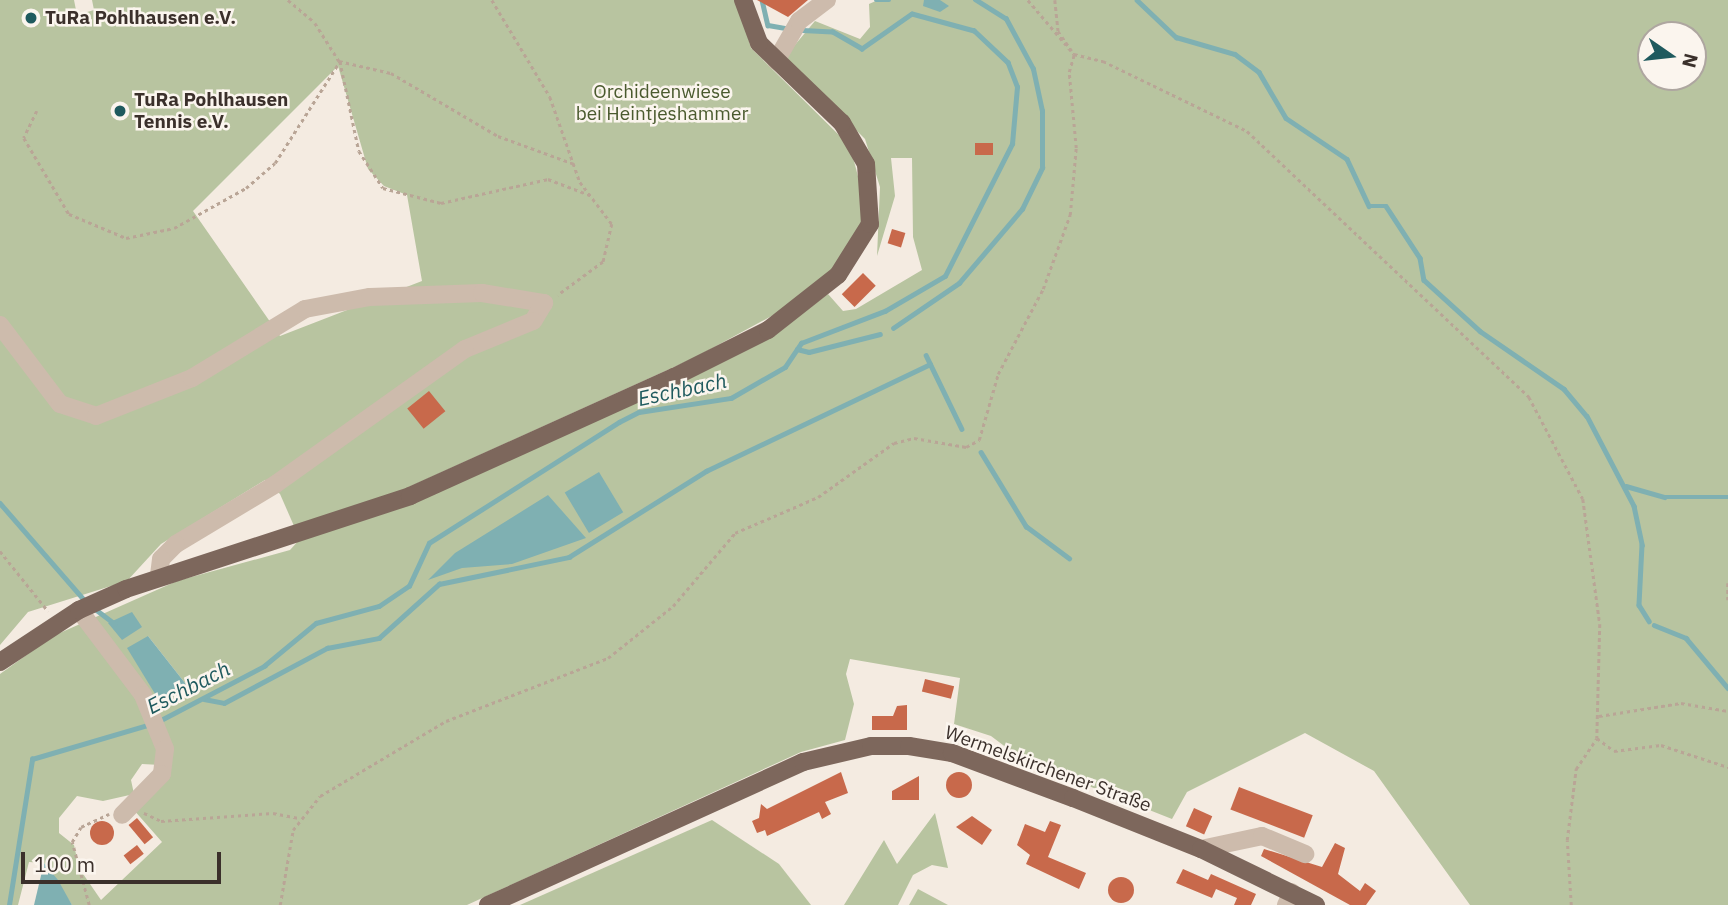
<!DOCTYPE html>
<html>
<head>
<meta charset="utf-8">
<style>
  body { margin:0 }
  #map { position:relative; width:1728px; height:905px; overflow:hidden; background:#f4ebe1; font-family:"IBM Plex Sans",sans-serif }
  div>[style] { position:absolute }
  .green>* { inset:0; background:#b8c4a0 }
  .water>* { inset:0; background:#7fb0b2; transform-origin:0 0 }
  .stream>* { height:4.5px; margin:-2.25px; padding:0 2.25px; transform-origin:2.25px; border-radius:2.25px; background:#7fb0b2 }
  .building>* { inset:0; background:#c8694b; transform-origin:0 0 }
  .round { border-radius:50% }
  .path>* { height:2.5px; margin-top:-1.25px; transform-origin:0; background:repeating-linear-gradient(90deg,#b9a596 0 3.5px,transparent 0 7px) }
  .minor>* { height:18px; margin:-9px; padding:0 9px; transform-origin:9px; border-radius:9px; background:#cdbbac }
  .major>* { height:18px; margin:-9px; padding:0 9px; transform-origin:9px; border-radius:9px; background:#7d675c }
  .dots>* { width:19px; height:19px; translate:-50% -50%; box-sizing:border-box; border:4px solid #fbf5ee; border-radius:50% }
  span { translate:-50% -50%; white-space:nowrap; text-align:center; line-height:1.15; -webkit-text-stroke:5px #fbf5ee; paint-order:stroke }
  .poi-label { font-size:19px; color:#3b302b; font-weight:700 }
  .left { translate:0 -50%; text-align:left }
  .park-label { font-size:19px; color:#4a5a2e }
  .street-label { font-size:19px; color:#3b302b }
  .water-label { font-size:21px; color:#1f5a5e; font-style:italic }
  .north { position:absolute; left:1637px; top:21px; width:70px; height:70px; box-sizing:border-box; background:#fbf5ee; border:2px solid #aea6a0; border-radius:50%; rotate:104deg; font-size:19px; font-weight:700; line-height:28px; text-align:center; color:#3b302b }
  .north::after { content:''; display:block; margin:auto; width:24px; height:32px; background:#1f5a5e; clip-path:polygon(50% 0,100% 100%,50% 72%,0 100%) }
  .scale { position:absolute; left:21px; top:852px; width:200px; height:32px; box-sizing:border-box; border:4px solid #3b302b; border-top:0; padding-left:9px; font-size:21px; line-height:24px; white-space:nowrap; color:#3b302b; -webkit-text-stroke:5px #fbf5ee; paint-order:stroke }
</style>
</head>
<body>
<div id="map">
  <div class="green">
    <div style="clip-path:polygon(evenodd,0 0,74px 0,77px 15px,94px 10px,92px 0,737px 0,751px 48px,850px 146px,865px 203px,861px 227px,841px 263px,777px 313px,694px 358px,389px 496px,294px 526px,280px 494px,265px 480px,161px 544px,127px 581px,28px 612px,0 645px,0 0,338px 66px,368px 169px,384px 186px,407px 195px,422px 281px,280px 336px,193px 211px,338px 66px)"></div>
    <div style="clip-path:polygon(evenodd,878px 0,1728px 0,1728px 905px,1470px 905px,1374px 771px,1305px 733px,1187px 792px,1172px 819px,1023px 760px,991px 736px,954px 724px,960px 678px,850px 659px,846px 674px,854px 704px,845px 740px,801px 752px,467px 905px,72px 905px,44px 863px,29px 862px,18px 905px,0 905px,0 674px,53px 636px,177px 581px,290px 550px,300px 539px,774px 335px,828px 294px,843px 311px,856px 309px,922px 270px,913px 237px,912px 158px,891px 158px,895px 196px,877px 256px,880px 187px,865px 139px,784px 58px,815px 21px,860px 39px,870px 27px,869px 4px,878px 0,1651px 35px,1693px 35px,1693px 77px,1651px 77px,1651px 35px,878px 0,148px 636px,185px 683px,187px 690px,160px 702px,148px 636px,878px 0,142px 764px,161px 765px,133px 809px,162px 842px,101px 900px,79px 868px,74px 845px,59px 833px,59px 818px,77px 796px,103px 801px,134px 794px,131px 780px,142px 764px)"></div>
    <div style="clip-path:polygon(935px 813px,948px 868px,932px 865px,913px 875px,898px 905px,844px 905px,884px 840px,897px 864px)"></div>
    <div style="clip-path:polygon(712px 820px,779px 864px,811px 905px,520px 905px)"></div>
    <div style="clip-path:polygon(918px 889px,948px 905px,909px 905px)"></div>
  </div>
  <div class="water">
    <div style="clip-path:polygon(924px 0,940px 0,949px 6px,940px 12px,923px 6px)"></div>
    <div style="left:599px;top:472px;width:47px;height:40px;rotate:59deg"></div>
    <div style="clip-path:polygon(548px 495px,586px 538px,512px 564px,462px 568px,428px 580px,455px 553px)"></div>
    <div style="clip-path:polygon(132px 612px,142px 627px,122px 640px,108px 623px)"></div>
    <div style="clip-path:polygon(148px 636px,185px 683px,188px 690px,160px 702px,127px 648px)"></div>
    <div style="clip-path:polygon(44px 863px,58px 880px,72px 905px,34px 905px)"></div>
  </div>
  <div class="stream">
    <div style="left:762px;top:0;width:26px;rotate:77deg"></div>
    <div style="left:768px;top:25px;width:22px;rotate:10deg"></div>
    <div style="left:876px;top:0;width:13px"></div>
    <div style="left:1137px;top:0;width:54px;rotate:43.5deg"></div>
    <div style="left:1176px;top:37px;width:61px;rotate:16.1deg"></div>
    <div style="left:1235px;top:54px;width:30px;rotate:37deg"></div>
    <div style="left:1259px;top:72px;width:53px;rotate:59.6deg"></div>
    <div style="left:1286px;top:118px;width:73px;rotate:33.9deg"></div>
    <div style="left:1347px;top:159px;width:52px;rotate:64.9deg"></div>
    <div style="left:1369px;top:206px;width:17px"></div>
    <div style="left:1386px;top:206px;width:62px;rotate:56.8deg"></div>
    <div style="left:1420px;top:258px;width:22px;rotate:80deg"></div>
    <div style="left:1424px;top:280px;width:76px;rotate:42.3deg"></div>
    <div style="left:1480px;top:331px;width:102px;rotate:34.6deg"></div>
    <div style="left:1564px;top:389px;width:35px;rotate:50deg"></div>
    <div style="left:1587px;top:416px;width:102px;rotate:62.4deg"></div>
    <div style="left:1634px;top:506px;width:40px;rotate:78deg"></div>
    <div style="left:1642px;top:545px;width:60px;rotate:92.9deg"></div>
    <div style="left:1639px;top:605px;width:19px;rotate:58deg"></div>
    <div style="left:893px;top:328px;width:80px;rotate:-34.3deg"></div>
    <div style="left:959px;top:283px;width:97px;rotate:-49.6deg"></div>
    <div style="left:1022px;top:209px;width:46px;rotate:-64deg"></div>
    <div style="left:1042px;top:168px;width:57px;rotate:-90deg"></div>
    <div style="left:1042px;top:111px;width:43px;rotate:-102.1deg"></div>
    <div style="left:1033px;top:69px;width:57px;rotate:-118.4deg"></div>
    <div style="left:1006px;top:19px;width:36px;rotate:-148deg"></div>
    <div style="left:797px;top:349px;width:12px;rotate:14deg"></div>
    <div style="left:809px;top:352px;width:73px;rotate:-14.2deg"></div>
    <div style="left:926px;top:355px;width:82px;rotate:64.1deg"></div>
    <div style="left:981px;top:452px;width:87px;rotate:58.7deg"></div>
    <div style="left:1026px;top:526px;width:54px;rotate:36.7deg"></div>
    <div style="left:1626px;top:486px;width:40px;rotate:16deg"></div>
    <div style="left:1664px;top:497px;width:64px"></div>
    <div style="left:0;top:503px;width:133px;rotate:49deg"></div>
    <div style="left:94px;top:608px;width:26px;rotate:37deg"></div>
    <div style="left:1654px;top:625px;width:35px;rotate:22deg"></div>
    <div style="left:1686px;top:638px;width:65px;rotate:50deg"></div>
    <div style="left:204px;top:699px;width:20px;rotate:11deg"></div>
    <div style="left:224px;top:703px;width:117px;rotate:-28.1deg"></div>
    <div style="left:327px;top:648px;width:53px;rotate:-10.9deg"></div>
    <div style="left:379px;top:638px;width:81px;rotate:-42deg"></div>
    <div style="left:439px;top:584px;width:133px;rotate:-11.7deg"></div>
    <div style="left:569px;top:557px;width:162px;rotate:-32.1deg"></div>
    <div style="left:706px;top:471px;width:248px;rotate:-25.5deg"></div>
    <div style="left:159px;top:721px;width:119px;rotate:-27.6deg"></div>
    <div style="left:264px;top:666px;width:67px;rotate:-39.6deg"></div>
    <div style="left:316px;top:623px;width:65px;rotate:-15.1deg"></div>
    <div style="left:379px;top:606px;width:36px;rotate:-34deg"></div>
    <div style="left:409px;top:586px;width:47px;rotate:-65.1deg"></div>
    <div style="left:429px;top:543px;width:225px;rotate:-32.5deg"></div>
    <div style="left:619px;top:422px;width:22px;rotate:-27deg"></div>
    <div style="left:639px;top:412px;width:93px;rotate:-8.7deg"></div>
    <div style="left:731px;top:398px;width:62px;rotate:-29.9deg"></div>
    <div style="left:785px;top:367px;width:29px;rotate:-56deg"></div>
    <div style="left:801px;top:343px;width:90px;rotate:-20.9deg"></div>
    <div style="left:885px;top:311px;width:69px;rotate:-30.3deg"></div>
    <div style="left:945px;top:276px;width:148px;rotate:-63.1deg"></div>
    <div style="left:1012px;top:144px;width:57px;rotate:-85deg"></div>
    <div style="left:1017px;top:87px;width:26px;rotate:-111deg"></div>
    <div style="left:1008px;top:63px;width:47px;rotate:-136.7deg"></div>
    <div style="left:974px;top:31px;width:64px;rotate:-164.7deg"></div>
    <div style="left:912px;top:14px;width:61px;rotate:145deg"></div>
    <div style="left:862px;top:49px;width:34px;rotate:-150deg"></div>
    <div style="left:832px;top:32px;width:34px;rotate:-177deg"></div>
    <div style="left:9px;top:905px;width:148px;rotate:-81deg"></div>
    <div style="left:32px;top:759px;width:124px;rotate:-16.4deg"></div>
  </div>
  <div class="building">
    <div style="clip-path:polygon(757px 0,808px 0,788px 17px)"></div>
    <div style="left:993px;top:143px;width:12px;height:18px;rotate:90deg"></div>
    <div style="left:892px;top:229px;width:14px;height:15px;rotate:17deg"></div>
    <div style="left:863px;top:273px;width:18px;height:30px;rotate:45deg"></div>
    <div style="left:429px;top:391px;width:26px;height:28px;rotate:51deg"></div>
    <div style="left:925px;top:679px;width:30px;height:13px;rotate:14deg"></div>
    <div style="clip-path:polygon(907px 705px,907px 730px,872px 730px,872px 716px,893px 716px,897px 706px)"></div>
    <div class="round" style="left:946px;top:772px;width:26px;height:26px"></div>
    <div style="clip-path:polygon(841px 772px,848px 793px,825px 802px,831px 814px,822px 819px,819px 812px,767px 836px,765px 830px,757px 833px,752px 821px,759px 818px,761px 804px,767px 809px)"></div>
    <div style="clip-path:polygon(919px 776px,919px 800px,892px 800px,892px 791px)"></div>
    <div style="left:1239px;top:787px;width:79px;height:24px;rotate:21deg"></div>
    <div style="left:1194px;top:808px;width:20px;height:20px;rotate:24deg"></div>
    <div style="clip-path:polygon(972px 816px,992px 830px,982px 845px,956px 827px)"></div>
    <div style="left:137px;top:818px;width:25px;height:11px;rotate:50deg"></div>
    <div class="round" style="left:90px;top:821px;width:24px;height:24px"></div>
    <div style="clip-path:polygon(1050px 821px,1061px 825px,1048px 857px,1086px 873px,1079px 889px,1026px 864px,1030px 855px,1017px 845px,1025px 824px,1045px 832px)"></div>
    <div style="clip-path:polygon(1335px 843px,1345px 848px,1338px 874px,1360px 891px,1365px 883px,1376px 891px,1366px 905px,1350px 905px,1261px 856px,1264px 849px,1322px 867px)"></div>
    <div style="left:137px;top:845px;width:11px;height:17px;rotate:52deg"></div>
    <div style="clip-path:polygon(1183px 869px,1208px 880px,1211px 874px,1256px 894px,1251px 905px,1234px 905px,1237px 898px,1216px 889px,1212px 898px,1176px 883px)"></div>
    <div class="round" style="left:1108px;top:877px;width:26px;height:26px"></div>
  </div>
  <div class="path">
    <div style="left:288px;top:0;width:35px;rotate:40deg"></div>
    <div style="left:315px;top:23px;width:45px;rotate:57.7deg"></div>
    <div style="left:339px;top:61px;width:53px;rotate:13deg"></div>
    <div style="left:391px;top:73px;width:124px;rotate:30.5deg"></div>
    <div style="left:498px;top:136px;width:81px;rotate:20.2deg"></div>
    <div style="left:492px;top:0;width:113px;rotate:59.1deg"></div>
    <div style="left:550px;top:97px;width:90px;rotate:70.6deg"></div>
    <div style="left:580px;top:182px;width:53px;rotate:52.7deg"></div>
    <div style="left:612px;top:224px;width:39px;rotate:103deg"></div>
    <div style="left:603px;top:262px;width:56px;rotate:143.7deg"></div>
    <div style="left:1028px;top:0;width:71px;rotate:49.6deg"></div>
    <div style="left:1074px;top:54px;width:30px;rotate:14deg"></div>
    <div style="left:1103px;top:61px;width:160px;rotate:25.9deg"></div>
    <div style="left:1247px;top:131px;width:388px;rotate:43.3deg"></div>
    <div style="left:1529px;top:397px;width:115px;rotate:62.1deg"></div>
    <div style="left:1583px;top:499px;width:126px;rotate:82.3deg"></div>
    <div style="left:1600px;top:624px;width:114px;rotate:91.5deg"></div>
    <div style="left:1597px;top:738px;width:21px;rotate:37deg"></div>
    <div style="left:1614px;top:751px;width:47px;rotate:-7.3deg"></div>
    <div style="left:1661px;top:745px;width:71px;rotate:18.2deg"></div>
    <div style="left:1055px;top:0;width:31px;rotate:84deg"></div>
    <div style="left:1058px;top:31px;width:24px;rotate:55deg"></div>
    <div style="left:340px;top:61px;width:92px;rotate:78.1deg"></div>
    <div style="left:359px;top:151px;width:44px;rotate:57deg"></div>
    <div style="left:383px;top:188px;width:60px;rotate:14.5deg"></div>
    <div style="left:441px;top:203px;width:110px;rotate:-12.6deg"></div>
    <div style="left:548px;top:179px;width:45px;rotate:20.9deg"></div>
    <div style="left:37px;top:111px;width:30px;rotate:116deg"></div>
    <div style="left:24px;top:138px;width:88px;rotate:59.4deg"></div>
    <div style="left:69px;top:214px;width:62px;rotate:22.8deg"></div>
    <div style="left:126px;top:238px;width:49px;rotate:-11.8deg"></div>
    <div style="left:174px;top:228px;width:82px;rotate:-29.1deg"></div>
    <div style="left:246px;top:188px;width:38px;rotate:-41deg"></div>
    <div style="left:275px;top:163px;width:121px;rotate:-57.5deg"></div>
    <div style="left:0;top:551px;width:77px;rotate:51.3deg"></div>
    <div style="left:1728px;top:583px;width:17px;rotate:90deg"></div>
    <div style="left:1599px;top:716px;width:83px;rotate:-9deg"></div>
    <div style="left:1681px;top:703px;width:48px;rotate:9.7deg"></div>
    <div style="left:144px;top:813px;width:19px;rotate:25deg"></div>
    <div style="left:161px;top:821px;width:112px;rotate:-4.1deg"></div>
    <div style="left:273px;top:813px;width:25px;rotate:11deg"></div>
    <div style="left:89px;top:905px;width:65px;rotate:-105.1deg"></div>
    <div style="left:72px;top:842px;width:17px;rotate:-59deg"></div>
    <div style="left:81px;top:827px;width:31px;rotate:-25deg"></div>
    <div style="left:280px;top:905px;width:76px;rotate:-80.2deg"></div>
    <div style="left:293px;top:830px;width:43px;rotate:-51.5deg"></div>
    <div style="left:320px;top:796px;width:147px;rotate:-30.8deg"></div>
    <div style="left:446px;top:721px;width:174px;rotate:-21.3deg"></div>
    <div style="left:608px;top:658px;width:83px;rotate:-38.7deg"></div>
    <div style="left:673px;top:606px;width:96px;rotate:-49.7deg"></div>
    <div style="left:735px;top:533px;width:90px;rotate:-23.4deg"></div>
    <div style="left:818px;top:497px;width:93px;rotate:-35.4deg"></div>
    <div style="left:894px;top:443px;width:21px;rotate:-14deg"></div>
    <div style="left:914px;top:438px;width:53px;rotate:9.8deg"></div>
    <div style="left:966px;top:447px;width:15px;rotate:-28deg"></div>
    <div style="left:979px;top:440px;width:69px;rotate:-73.9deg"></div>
    <div style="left:998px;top:374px;width:96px;rotate:-62.1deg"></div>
    <div style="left:1043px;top:289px;width:79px;rotate:-70deg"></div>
    <div style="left:1070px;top:215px;width:67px;rotate:-84.9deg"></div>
    <div style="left:1076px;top:148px;width:76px;rotate:-95.3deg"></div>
    <div style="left:1069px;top:72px;width:19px;rotate:-74deg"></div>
    <div style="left:1571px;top:905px;width:65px;rotate:-93.5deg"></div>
    <div style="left:1567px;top:840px;width:72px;rotate:-82.8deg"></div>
    <div style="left:1576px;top:769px;width:37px;rotate:-56deg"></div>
  </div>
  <div class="minor">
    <div style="left:776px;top:61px;width:46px;rotate:-60.1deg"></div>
    <div style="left:799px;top:21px;width:35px;rotate:-37deg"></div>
    <div style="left:0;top:325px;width:99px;rotate:52.8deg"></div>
    <div style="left:60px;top:404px;width:38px;rotate:18deg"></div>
    <div style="left:96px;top:416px;width:103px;rotate:-21.6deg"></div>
    <div style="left:192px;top:378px;width:132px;rotate:-31.4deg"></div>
    <div style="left:305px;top:309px;width:66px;rotate:-10.5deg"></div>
    <div style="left:370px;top:297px;width:112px;rotate:-2deg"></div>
    <div style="left:482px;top:293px;width:63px;rotate:9.2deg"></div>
    <div style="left:544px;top:303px;width:21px;rotate:121deg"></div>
    <div style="left:533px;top:321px;width:74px;rotate:157.6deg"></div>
    <div style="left:465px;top:349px;width:232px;rotate:144.5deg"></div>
    <div style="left:276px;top:484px;width:117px;rotate:149deg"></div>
    <div style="left:176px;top:544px;width:21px;rotate:135deg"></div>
    <div style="left:161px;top:559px;width:17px;rotate:97deg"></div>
    <div style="left:79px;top:610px;width:106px;rotate:53deg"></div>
    <div style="left:143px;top:695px;width:58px;rotate:67.8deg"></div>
    <div style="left:165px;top:749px;width:25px;rotate:97deg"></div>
    <div style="left:162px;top:774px;width:57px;rotate:134.3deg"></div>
    <div style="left:1201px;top:849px;width:62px;rotate:-12deg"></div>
    <div style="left:1262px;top:836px;width:47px;rotate:22.7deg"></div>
    <div style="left:1286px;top:905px;width:14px;rotate:-65deg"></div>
  </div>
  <div class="major">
    <div style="left:0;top:662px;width:95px;rotate:-33.4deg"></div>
    <div style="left:79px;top:610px;width:51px;rotate:-24.1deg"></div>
    <div style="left:126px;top:589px;width:299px;rotate:-18.1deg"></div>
    <div style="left:410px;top:496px;width:290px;rotate:-24.3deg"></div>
    <div style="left:674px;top:377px;width:105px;rotate:-26.6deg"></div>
    <div style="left:768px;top:330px;width:89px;rotate:-38.2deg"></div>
    <div style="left:838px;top:275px;width:60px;rotate:-57.9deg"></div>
    <div style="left:870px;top:224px;width:60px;rotate:-93.8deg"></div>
    <div style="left:866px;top:164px;width:48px;rotate:-120.3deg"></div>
    <div style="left:842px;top:123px;width:115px;rotate:-136.1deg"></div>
    <div style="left:759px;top:43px;width:46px;rotate:-110.4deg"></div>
    <div style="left:488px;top:905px;width:346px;rotate:-24.4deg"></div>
    <div style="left:803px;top:762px;width:70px;rotate:-13.2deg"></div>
    <div style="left:871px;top:746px;width:38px"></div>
    <div style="left:909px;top:746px;width:44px;rotate:9.2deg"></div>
    <div style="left:952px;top:753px;width:129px;rotate:20.4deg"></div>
    <div style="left:1073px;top:798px;width:138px;rotate:21.7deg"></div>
    <div style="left:1201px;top:849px;width:128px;rotate:26deg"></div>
  </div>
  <div class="dots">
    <div style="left:31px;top:18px;background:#1f5a5e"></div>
    <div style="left:120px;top:111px;background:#1f5a5e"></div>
  </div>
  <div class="poi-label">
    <span class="left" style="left:45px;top:18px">TuRa Pohlhausen e.V.</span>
    <span class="left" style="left:134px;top:111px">TuRa Pohlhausen<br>Tennis e.V.</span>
  </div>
  <div class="park-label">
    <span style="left:662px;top:103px">Orchideenwiese<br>bei Heintjeshammer</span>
  </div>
  <div class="street-label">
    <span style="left:1048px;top:769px;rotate:20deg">Wermelskirchener Straße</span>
  </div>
  <div class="water-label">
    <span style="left:682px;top:389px;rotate:-12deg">Eschbach</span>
    <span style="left:188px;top:687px;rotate:-27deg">Eschbach</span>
  </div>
  <div class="north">N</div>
  <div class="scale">100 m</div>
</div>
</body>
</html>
